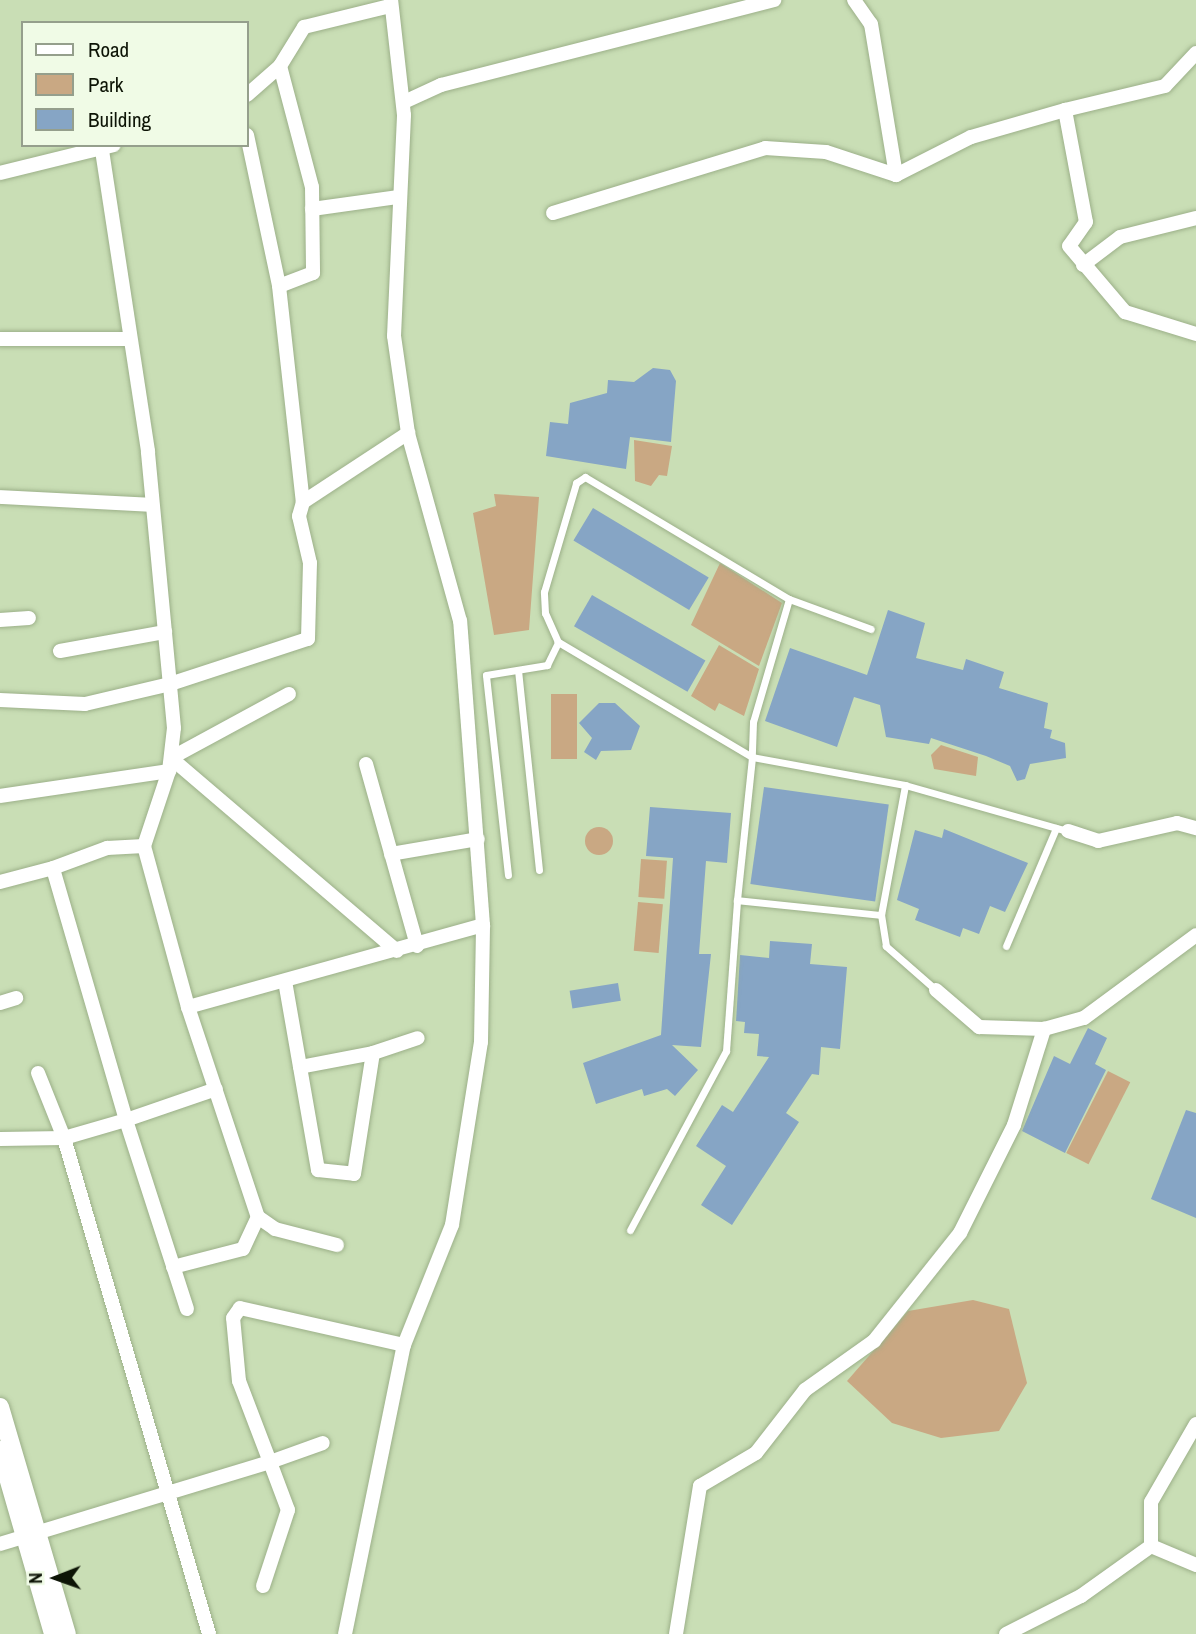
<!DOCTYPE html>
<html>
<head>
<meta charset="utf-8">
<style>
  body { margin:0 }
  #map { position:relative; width:1196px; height:1634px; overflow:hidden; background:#c9deb5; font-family:"Archivo Narrow",sans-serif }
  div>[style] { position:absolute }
  .green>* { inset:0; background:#c9a883; transform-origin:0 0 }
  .round { border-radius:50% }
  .building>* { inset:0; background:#86a5c5; transform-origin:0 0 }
  .roads { filter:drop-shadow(0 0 2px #9cb089) drop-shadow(0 0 2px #9cb089) }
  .service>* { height:7px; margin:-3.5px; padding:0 3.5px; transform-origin:3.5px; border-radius:3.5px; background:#fff }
  .minor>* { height:14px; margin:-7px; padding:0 7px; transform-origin:7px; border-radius:7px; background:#fff }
  .tertiary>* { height:18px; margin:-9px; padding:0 9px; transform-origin:9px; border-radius:9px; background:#fff }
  span { translate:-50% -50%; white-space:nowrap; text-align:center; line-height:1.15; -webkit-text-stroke:5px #f0fbe6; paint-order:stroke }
  .legend { position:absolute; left:21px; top:21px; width:228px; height:126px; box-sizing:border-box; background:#f0fbe6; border:2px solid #959f8c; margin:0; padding:9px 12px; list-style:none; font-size:21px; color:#0d1406 }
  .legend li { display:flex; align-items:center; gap:14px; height:35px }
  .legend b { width:35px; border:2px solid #959f8c }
  .north { position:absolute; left:21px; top:1543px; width:70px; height:70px; -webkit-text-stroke:5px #f0fbe6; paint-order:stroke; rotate:269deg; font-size:19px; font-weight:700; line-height:28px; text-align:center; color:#0d1406 }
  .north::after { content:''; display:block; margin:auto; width:24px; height:32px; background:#0d1406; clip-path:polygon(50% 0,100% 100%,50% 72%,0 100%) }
</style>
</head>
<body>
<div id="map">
  <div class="green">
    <div style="clip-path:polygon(634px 440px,672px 446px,667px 476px,659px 475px,651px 486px,635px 481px)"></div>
    <div style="clip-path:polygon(494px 494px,539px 497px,529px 630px,494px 635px,473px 513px,496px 506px)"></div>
    <div style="clip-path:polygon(720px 563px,782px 603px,759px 666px,691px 625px)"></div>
    <div style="clip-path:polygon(719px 645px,759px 669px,744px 716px,719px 703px,715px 711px,691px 696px)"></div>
    <div style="left:551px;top:694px;width:26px;height:65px"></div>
    <div style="clip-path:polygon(941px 745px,978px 757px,976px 776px,934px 769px,931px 755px)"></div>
    <div class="round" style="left:585px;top:827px;width:28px;height:28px"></div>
    <div style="left:641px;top:859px;width:26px;height:38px;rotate:4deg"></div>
    <div style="left:638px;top:902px;width:25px;height:49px;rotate:5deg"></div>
    <div style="left:1108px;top:1071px;width:25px;height:92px;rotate:27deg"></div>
    <div style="clip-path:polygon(973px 1300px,1009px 1309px,1027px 1383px,999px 1431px,941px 1438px,892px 1423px,847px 1381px,908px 1311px)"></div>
  </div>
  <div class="building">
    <div style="clip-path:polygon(653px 368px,670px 370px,676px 381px,671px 442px,630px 437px,626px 469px,546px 456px,550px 422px,568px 424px,570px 403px,607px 393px,608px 380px,634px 382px)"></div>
    <div style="left:593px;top:508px;width:135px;height:38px;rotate:31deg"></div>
    <div style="left:592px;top:595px;width:131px;height:36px;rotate:30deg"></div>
    <div style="clip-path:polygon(888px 610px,925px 623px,916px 658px,963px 670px,966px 659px,1004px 672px,999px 688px,1048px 703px,1044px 728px,1052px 730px,1050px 738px,1065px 743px,1066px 758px,1030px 764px,1025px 779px,1017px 781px,1010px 766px,986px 756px,931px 738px,929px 744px,886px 737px,880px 705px,854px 697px,837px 747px,765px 721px,790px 648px,867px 675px)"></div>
    <div style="clip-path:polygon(599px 703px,615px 703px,640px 726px,631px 750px,601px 751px,596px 760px,584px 752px,592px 738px,579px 723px)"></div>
    <div style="left:764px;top:787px;width:126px;height:98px;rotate:8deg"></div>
    <div style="clip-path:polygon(650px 807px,731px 813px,727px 863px,706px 861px,699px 954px,711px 954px,701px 1047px,672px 1045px,698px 1070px,675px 1096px,667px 1089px,644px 1096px,642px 1089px,596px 1104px,583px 1063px,661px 1035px,673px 858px,646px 856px)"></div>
    <div style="clip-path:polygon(944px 829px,1028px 863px,1005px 912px,990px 906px,979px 934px,963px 928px,960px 937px,915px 920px,919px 909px,897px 900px,915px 830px,942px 838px)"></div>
    <div style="clip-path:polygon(770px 941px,812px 944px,810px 964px,847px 967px,840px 1049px,821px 1047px,819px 1075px,812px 1074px,786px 1113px,799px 1122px,732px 1225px,701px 1205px,726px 1166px,696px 1146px,722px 1105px,733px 1112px,769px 1057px,757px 1056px,759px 1034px,744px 1033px,745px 1022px,736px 1021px,740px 955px,769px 958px)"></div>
    <div style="left:618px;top:983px;width:18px;height:49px;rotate:81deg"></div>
    <div style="clip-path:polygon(1088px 1028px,1107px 1038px,1095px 1064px,1106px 1070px,1065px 1153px,1022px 1131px,1054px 1056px,1070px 1064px)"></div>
    <div style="clip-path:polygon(1186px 1110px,1196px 1113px,1196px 1218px,1151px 1199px)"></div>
  </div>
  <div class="roads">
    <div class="service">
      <div style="left:789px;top:599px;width:87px;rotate:20.1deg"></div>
      <div style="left:518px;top:670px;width:201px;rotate:84deg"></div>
      <div style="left:508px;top:875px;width:201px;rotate:-96.3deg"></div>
      <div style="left:486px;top:675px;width:62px;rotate:-9.3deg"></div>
      <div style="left:547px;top:665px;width:25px;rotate:-64deg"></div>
      <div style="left:881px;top:915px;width:132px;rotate:-79.5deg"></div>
      <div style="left:1006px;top:946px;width:128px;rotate:-67deg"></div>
      <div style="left:936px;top:990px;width:67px;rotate:-138.7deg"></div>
      <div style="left:886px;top:946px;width:31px;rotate:-99deg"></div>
      <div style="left:881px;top:915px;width:145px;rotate:-174.1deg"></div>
      <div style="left:737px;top:900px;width:144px;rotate:-84deg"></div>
      <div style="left:752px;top:757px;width:226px;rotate:-149.3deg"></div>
      <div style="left:558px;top:642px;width:32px;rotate:-114deg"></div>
      <div style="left:545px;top:613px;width:21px;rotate:-93deg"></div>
      <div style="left:544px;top:592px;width:114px;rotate:-73.6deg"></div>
      <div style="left:576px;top:483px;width:11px;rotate:-34deg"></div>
      <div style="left:585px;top:477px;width:238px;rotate:30.9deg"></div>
      <div style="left:789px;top:599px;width:128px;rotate:106.3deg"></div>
      <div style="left:753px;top:722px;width:35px;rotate:92deg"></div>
      <div style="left:752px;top:757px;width:156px;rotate:10.4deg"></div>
      <div style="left:905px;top:785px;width:169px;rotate:15.8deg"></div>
      <div style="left:630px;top:1230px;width:203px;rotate:-61.8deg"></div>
      <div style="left:726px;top:1051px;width:151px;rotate:-85.8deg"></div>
    </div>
    <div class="minor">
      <div style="left:854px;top:0;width:29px;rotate:55deg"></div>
      <div style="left:871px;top:24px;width:153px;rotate:80.6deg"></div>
      <div style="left:896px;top:175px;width:84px;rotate:-26.9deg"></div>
      <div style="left:971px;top:137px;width:98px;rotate:-16deg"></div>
      <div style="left:1196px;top:53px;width:45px;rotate:133.2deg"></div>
      <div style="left:1165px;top:86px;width:103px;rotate:166.5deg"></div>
      <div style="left:1065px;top:110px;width:114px;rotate:79.4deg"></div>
      <div style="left:1086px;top:222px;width:29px;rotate:125deg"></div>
      <div style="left:1069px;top:246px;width:87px;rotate:49.7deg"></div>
      <div style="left:1125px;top:312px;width:74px;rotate:17.2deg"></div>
      <div style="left:280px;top:66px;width:125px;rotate:75.2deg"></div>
      <div style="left:312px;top:187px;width:86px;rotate:89.3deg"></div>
      <div style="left:313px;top:273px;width:36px;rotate:159deg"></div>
      <div style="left:279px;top:286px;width:217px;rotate:83.7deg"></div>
      <div style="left:303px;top:502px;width:126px;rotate:-33.3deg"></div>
      <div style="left:247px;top:95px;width:44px;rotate:-41.3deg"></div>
      <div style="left:280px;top:66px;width:46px;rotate:-58.4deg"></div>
      <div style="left:304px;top:27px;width:89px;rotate:-13.7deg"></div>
      <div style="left:404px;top:102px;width:41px;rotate:-24.7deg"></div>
      <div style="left:441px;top:85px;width:344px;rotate:-14.3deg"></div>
      <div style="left:247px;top:135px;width:154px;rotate:78deg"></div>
      <div style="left:0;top:173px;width:117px;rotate:-13.8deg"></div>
      <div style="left:312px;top:209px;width:86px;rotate:-8deg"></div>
      <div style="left:553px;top:213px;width:222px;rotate:-17deg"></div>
      <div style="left:765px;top:148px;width:61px;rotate:3.8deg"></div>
      <div style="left:826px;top:152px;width:74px;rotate:18.2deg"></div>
      <div style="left:1083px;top:265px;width:46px;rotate:-37.1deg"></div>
      <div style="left:1120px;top:237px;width:78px;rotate:-14deg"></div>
      <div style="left:0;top:339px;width:128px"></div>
      <div style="left:0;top:497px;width:152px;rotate:3deg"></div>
      <div style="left:0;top:620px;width:29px;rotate:-4deg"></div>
      <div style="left:60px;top:651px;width:107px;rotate:-10.3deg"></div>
      <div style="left:289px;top:694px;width:134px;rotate:151.5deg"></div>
      <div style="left:171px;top:758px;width:297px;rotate:40.5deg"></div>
      <div style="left:0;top:700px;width:85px;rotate:2.7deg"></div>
      <div style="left:85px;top:704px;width:87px;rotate:-13.2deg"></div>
      <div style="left:170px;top:684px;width:145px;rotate:-18.1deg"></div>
      <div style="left:308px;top:639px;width:76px;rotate:-88.5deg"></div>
      <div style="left:310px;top:563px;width:48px;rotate:-103.2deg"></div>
      <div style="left:299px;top:516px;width:15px;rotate:-74deg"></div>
      <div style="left:366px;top:764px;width:189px;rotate:74.3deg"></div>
      <div style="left:0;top:796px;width:171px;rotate:-8.4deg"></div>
      <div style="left:1068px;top:831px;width:32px;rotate:18deg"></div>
      <div style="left:1098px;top:841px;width:81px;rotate:-12.8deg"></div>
      <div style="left:1177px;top:823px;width:20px;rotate:15deg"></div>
      <div style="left:144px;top:846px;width:167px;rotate:74.7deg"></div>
      <div style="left:188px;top:1007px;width:306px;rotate:-15.5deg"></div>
      <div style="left:483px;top:925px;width:305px;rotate:-94.3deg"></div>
      <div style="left:460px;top:621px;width:195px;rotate:-105.5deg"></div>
      <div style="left:408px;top:433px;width:98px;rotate:-98.2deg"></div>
      <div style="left:394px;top:336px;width:221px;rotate:-87.4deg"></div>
      <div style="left:404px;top:115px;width:116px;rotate:-96.4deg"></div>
      <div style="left:391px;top:854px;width:88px;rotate:-9.8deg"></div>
      <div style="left:0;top:882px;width:55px;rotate:-14.8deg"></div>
      <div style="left:285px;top:981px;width:192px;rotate:80.1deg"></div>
      <div style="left:318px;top:1170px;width:36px;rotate:6deg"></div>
      <div style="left:354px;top:1174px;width:122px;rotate:-81.1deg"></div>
      <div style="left:373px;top:1053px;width:47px;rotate:-18.4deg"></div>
      <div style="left:936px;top:990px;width:57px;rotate:40.7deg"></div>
      <div style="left:979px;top:1027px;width:65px;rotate:1.8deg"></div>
      <div style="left:1044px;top:1029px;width:41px;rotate:-15.4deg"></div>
      <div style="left:1084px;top:1018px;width:139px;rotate:-36.5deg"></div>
      <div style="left:0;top:1003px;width:17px;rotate:-17deg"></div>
      <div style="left:188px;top:1007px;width:221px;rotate:71.6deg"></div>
      <div style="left:258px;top:1217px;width:21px;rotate:35deg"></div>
      <div style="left:275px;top:1229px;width:64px;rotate:14.5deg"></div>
      <div style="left:300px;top:1067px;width:74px;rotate:-10.9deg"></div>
      <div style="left:38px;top:1073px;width:70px;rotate:68.2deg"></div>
      <div style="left:64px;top:1138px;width:517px;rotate:73.7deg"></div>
      <div style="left:0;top:1139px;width:64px;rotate:-0.9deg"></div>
      <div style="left:64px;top:1138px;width:65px;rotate:-16.2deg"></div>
      <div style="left:126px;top:1120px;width:262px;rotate:-106.2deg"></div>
      <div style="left:53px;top:868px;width:58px;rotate:-20.3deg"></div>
      <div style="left:107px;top:848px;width:37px;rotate:-3deg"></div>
      <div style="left:144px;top:846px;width:79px;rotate:-71.6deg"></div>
      <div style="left:169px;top:771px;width:43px;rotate:-83.4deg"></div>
      <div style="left:174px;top:728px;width:278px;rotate:-95.4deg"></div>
      <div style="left:148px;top:451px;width:305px;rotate:-98.7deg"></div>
      <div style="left:173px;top:1267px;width:72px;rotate:-14.4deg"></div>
      <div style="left:243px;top:1249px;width:35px;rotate:-65deg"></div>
      <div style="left:187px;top:1309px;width:199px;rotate:-107.9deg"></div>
      <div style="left:126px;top:1120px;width:95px;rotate:-19deg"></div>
      <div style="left:1196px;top:1424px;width:90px;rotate:120deg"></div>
      <div style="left:1151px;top:1502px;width:44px;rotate:90deg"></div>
      <div style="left:1151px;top:1546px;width:49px;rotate:22.9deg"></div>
      <div style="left:0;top:1544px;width:282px;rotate:-16.9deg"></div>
      <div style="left:270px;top:1462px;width:87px;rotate:-110.9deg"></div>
      <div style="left:239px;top:1381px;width:63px;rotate:-95.4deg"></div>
      <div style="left:233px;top:1318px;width:12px;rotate:-55deg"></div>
      <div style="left:240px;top:1308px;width:168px;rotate:12.7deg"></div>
      <div style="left:404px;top:1345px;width:129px;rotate:-68.2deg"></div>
      <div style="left:452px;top:1225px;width:185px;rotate:-81deg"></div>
      <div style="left:481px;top:1042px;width:117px;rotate:-89deg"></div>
      <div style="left:263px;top:1586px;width:80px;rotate:-71.8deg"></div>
      <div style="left:288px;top:1510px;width:51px;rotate:-110.6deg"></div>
      <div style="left:270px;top:1462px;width:56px;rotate:-19.7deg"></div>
      <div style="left:345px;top:1634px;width:295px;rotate:-78.5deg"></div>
      <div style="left:676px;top:1634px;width:150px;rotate:-80.8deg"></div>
      <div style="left:700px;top:1486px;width:65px;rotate:-30.5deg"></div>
      <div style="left:756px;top:1453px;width:80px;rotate:-52.1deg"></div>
      <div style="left:805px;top:1390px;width:85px;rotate:-35.4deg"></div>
      <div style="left:874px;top:1341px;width:138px;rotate:-51.5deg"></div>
      <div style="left:960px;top:1233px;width:121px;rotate:-63.4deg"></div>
      <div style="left:1014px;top:1125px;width:101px;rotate:-72.6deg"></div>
      <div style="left:1006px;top:1634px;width:84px;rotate:-26.9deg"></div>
      <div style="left:1081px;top:1596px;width:86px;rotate:-35.5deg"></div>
    </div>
    <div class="tertiary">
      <div style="left:0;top:1407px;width:237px;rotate:73.6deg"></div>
      <div style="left:0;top:1450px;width:191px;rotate:73.9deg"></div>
    </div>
  </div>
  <ul class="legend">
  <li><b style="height:9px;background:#fff"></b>Road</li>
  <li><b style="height:19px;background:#c9a883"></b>Park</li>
  <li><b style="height:19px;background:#86a5c5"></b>Building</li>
  </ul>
  <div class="north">N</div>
</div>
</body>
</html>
